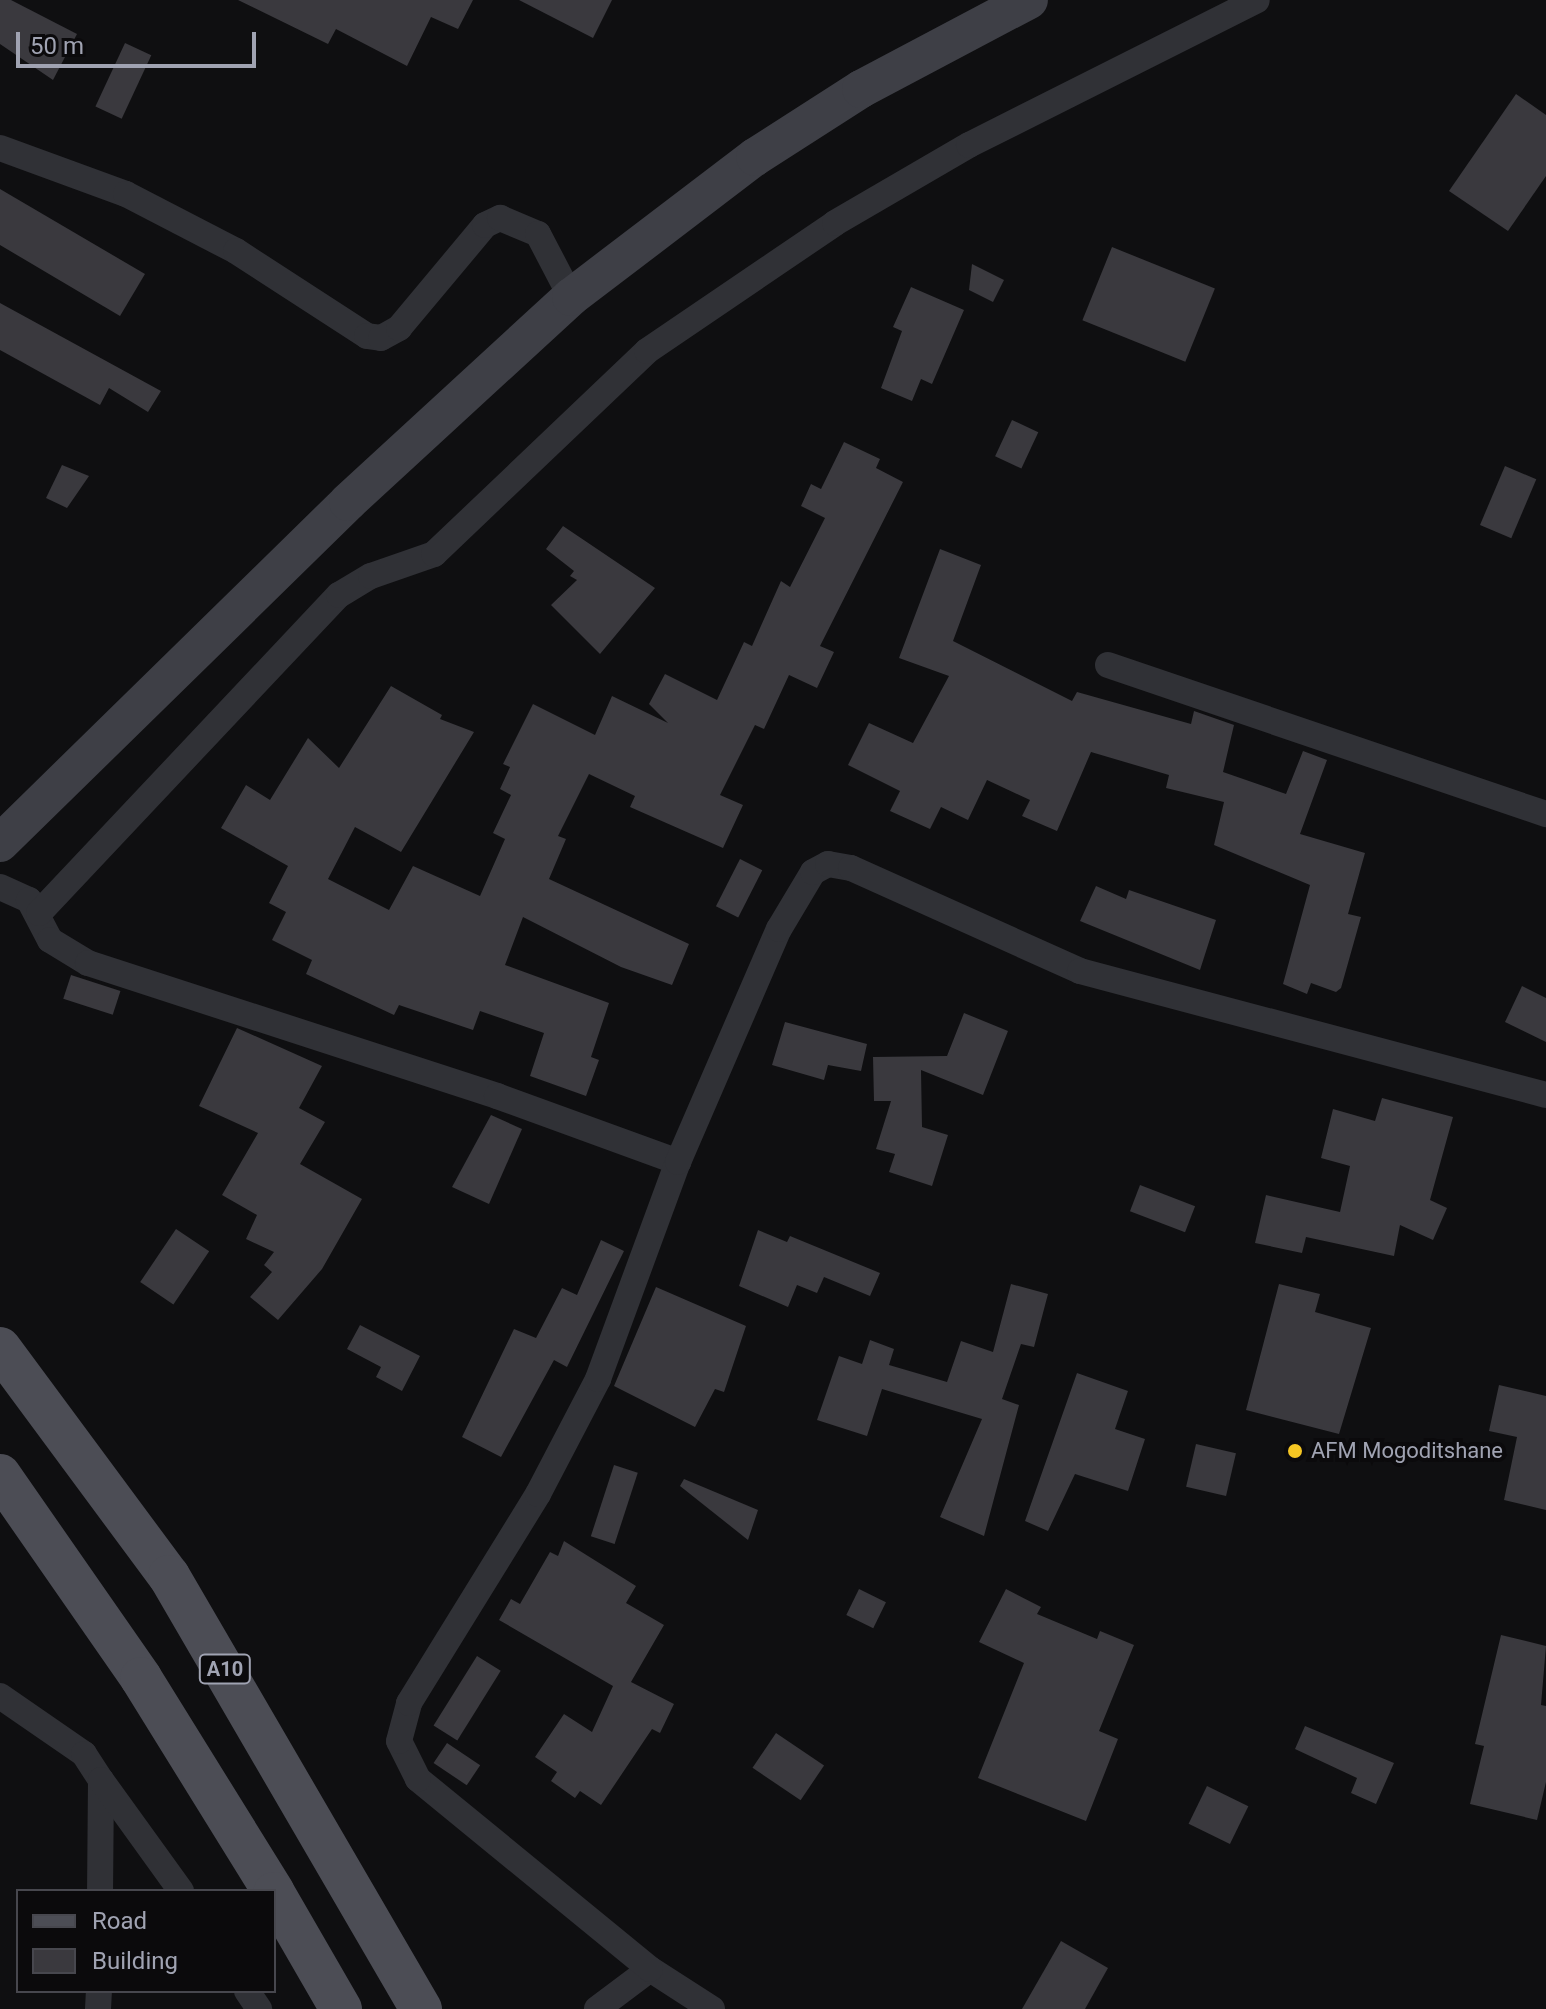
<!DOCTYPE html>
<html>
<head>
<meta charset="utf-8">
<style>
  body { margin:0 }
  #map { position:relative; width:1546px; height:2009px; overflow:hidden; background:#0f0f11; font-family:Roboto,sans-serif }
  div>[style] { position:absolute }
  .building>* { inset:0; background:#3a393e; transform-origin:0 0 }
  .street>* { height:26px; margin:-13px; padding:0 13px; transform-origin:13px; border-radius:13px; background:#303136 }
  .secondary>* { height:38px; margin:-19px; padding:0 19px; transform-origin:19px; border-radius:19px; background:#3e3f46 }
  .primary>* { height:42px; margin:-21px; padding:0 21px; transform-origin:21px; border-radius:21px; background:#4c4d55 }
  .dots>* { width:22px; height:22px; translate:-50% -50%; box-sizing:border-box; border:4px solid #0b0a0c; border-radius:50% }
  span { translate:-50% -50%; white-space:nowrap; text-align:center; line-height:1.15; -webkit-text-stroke:8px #0b0a0c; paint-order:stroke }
  .shield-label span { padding:2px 6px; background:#0b0a0c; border:2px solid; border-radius:6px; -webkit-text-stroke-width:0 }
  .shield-label { font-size:20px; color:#a0a3b2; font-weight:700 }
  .poi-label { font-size:22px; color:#a0a3b2 }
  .left { translate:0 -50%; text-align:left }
  .legend { position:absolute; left:16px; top:1889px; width:260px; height:104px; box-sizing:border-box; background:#0b0a0c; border:2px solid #47474e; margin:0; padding:10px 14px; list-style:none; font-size:24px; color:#a0a3b2 }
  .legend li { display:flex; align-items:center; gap:16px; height:40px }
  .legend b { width:40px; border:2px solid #47474e }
  .scale { position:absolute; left:16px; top:32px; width:240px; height:36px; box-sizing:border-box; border:4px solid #a0a3b2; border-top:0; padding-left:10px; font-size:24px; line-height:28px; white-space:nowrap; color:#a0a3b2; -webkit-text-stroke:6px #0b0a0c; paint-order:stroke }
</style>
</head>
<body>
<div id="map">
  <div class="building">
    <div style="clip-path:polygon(0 0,11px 0,77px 34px,53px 80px,0 44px)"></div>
    <div style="clip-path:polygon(238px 0,473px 0,458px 29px,431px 17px,407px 66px,336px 29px,328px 44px)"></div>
    <div style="clip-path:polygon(519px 0,612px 0,593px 38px)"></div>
    <div style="left:125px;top:43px;width:29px;height:70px;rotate:25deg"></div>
    <div style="clip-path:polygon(1516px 94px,1546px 115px,1546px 176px,1508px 231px,1449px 191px)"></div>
    <div style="clip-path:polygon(0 189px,145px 274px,120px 316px,0 245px)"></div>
    <div style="left:1112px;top:247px;width:111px;height:79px;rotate:22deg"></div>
    <div style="clip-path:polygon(972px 264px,1004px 280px,993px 302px,969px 290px)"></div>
    <div style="clip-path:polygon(911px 287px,964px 310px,932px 384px,921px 379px,912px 401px,881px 388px,902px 331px,893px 327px)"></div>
    <div style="clip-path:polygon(0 303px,161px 391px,148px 412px,109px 388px,100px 405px,0 350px)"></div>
    <div style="left:1012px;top:420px;width:29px;height:40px;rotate:25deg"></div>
    <div style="clip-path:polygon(844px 442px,880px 459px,876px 468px,903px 482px,820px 646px,834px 652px,817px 688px,789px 675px,764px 729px,755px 725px,720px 795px,743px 805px,723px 848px,630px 807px,635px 796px,589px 774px,558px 836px,566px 839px,549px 879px,689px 944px,672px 985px,621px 967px,523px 917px,505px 965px,609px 1003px,591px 1057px,599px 1060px,586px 1096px,530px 1076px,544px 1033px,480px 1011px,473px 1030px,399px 1005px,394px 1015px,306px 974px,312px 960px,272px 940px,286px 912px,269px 903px,288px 866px,221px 828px,246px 785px,270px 800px,308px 738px,339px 768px,391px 686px,442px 715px,440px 719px,474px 732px,401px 852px,355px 827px,328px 879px,389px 910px,413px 866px,480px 896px,505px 839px,493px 833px,511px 795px,500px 789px,510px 767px,503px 764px,533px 704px,595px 735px,612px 696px,668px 723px,649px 704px,665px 674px,717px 700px,744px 642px,752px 646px,781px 581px,790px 587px,825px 518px,801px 506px,811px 484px,821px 489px)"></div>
    <div style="clip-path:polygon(62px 465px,89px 476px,67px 508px,46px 498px)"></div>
    <div style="left:1505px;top:466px;width:34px;height:64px;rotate:23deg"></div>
    <div style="clip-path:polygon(563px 526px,655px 588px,600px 654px,551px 605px,577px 580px,570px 576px,574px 571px,546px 549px)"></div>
    <div style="clip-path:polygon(940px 549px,981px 565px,953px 641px,1072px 701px,1077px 692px,1191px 724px,1194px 711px,1234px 725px,1223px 772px,1286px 794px,1303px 751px,1327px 760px,1300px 834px,1365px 853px,1348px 914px,1361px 917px,1341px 988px,1336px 992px,1311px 983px,1307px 994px,1283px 984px,1310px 885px,1214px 845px,1224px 802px,1166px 788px,1169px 775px,1091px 752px,1057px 831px,1022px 816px,1030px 800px,987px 780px,968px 820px,941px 807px,930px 829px,890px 811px,900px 791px,848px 765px,869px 723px,913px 743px,949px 676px,899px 658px)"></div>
    <div style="left:740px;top:859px;width:25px;height:53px;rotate:27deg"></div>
    <div style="clip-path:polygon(1096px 886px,1126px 899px,1129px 890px,1216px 920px,1200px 970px,1080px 921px)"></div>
    <div style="left:71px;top:975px;width:52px;height:25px;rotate:18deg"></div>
    <div style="clip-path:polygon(1522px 986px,1546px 998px,1546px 1042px,1505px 1022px)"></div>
    <div style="clip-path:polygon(964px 1013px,1008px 1031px,983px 1095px,921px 1070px,922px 1127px,948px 1135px,932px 1186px,889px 1172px,895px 1154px,876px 1149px,891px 1101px,874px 1101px,873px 1057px,947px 1056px)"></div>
    <div style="clip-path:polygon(785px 1022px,867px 1044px,861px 1071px,828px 1065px,824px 1080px,772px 1065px)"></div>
    <div style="clip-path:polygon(237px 1028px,322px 1066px,299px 1108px,325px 1122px,300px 1164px,362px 1199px,322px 1269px,278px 1320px,250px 1297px,272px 1272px,264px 1265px,274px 1252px,246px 1239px,257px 1215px,222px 1195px,258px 1133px,199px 1106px)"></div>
    <div style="clip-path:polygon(1382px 1098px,1453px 1117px,1430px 1200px,1447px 1208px,1433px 1240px,1400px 1225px,1394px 1256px,1306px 1237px,1302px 1253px,1255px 1243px,1266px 1195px,1340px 1212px,1350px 1166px,1321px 1158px,1333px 1109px,1375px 1121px)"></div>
    <div style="clip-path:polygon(491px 1115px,522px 1129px,489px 1204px,452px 1187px)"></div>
    <div style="left:1140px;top:1185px;width:59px;height:28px;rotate:21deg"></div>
    <div style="left:176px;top:1229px;width:40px;height:64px;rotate:34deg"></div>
    <div style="clip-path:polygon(758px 1230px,787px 1242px,790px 1236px,880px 1273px,870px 1296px,824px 1277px,817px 1293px,797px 1285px,788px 1307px,739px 1286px)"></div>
    <div style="clip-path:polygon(601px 1240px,624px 1251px,567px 1367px,554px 1360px,501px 1457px,462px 1437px,514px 1329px,536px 1338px,562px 1288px,577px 1295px)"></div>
    <div style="clip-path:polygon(1011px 1284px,1048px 1294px,1034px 1347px,1021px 1344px,1002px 1399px,1019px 1405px,984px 1536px,940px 1517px,982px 1419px,882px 1389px,867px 1436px,817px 1420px,839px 1356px,862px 1364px,870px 1340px,894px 1349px,889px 1365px,947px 1382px,961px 1341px,993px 1352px)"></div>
    <div style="clip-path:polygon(1279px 1284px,1320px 1294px,1315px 1312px,1371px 1328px,1339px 1434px,1246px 1410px)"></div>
    <div style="clip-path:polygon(656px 1287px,746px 1326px,724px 1392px,715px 1389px,695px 1427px,614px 1386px)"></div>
    <div style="clip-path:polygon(360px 1325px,420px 1356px,402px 1391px,376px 1377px,381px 1367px,347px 1349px)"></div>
    <div style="clip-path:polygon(1077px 1373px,1128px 1391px,1115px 1429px,1145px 1439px,1128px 1491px,1075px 1474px,1048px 1531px,1025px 1521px)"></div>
    <div style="clip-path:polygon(1499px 1385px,1546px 1396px,1546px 1510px,1504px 1500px,1517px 1437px,1489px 1431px)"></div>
    <div style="left:1196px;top:1444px;width:41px;height:44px;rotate:13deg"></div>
    <div style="left:614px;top:1465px;width:25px;height:75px;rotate:18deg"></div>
    <div style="clip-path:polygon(684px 1479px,758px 1510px,748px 1540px,680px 1486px)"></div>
    <div style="clip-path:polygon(564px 1541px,636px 1586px,626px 1603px,664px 1625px,631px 1682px,674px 1704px,660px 1733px,652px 1729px,601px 1805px,580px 1791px,575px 1798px,551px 1781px,557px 1772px,535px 1757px,564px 1714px,592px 1732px,613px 1686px,499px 1620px,511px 1599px,520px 1604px,550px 1552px,558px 1556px)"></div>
    <div style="left:859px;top:1589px;width:30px;height:29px;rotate:26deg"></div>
    <div style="clip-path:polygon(1006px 1589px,1041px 1607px,1037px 1614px,1097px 1639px,1100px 1631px,1134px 1645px,1099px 1731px,1118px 1739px,1086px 1821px,978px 1778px,1024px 1663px,979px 1642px)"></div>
    <div style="clip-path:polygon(1501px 1635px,1546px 1646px,1541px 1705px,1546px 1706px,1546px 1782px,1537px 1820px,1470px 1804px,1484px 1746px,1475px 1744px)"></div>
    <div style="left:477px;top:1656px;width:28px;height:82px;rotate:32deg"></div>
    <div style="clip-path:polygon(1305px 1726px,1394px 1763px,1376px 1804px,1351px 1793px,1357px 1778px,1295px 1749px)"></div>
    <div style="left:776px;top:1733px;width:58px;height:42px;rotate:34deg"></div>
    <div style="left:447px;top:1743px;width:40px;height:24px;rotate:34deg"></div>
    <div style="left:1207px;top:1786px;width:46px;height:42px;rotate:26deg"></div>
    <div style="clip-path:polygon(1061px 1941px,1108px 1968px,1085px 2009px,1022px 2009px)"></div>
  </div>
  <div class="street">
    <div style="left:0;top:148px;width:134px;rotate:20.1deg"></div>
    <div style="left:126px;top:194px;width:124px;rotate:27.4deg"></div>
    <div style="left:236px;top:251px;width:156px;rotate:33deg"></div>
    <div style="left:367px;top:336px;width:14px;rotate:8deg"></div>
    <div style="left:381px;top:338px;width:21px;rotate:-29deg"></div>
    <div style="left:399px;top:328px;width:134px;rotate:-50.1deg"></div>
    <div style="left:485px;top:225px;width:17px;rotate:-25deg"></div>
    <div style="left:500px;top:218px;width:41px;rotate:22.8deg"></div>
    <div style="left:538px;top:234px;width:71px;rotate:62.4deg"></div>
    <div style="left:1108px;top:665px;width:463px;rotate:18.8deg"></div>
    <div style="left:0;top:887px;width:32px;rotate:24deg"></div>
    <div style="left:29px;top:900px;width:45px;rotate:62.3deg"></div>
    <div style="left:50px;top:940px;width:44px;rotate:31.2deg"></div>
    <div style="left:88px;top:963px;width:430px;rotate:18deg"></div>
    <div style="left:497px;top:1096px;width:193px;rotate:20deg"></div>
    <div style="left:39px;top:913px;width:437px;rotate:-46.7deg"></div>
    <div style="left:339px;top:595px;width:37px;rotate:-31deg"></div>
    <div style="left:371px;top:576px;width:67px;rotate:-19.2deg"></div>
    <div style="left:434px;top:554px;width:294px;rotate:-43.6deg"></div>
    <div style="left:647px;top:351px;width:227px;rotate:-34.2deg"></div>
    <div style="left:835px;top:223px;width:155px;rotate:-30.2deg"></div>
    <div style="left:969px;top:145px;width:322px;rotate:-26.7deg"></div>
    <div style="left:0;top:1696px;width:102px;rotate:34.6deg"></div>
    <div style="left:84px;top:1754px;width:31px;rotate:57deg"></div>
    <div style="left:101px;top:1780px;width:111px;rotate:90.5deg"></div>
    <div style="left:101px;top:1780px;width:137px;rotate:54.2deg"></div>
    <div style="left:247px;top:1991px;width:22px;rotate:56deg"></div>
    <div style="left:98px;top:2009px;width:18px;rotate:-87deg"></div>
    <div style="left:597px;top:2009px;width:66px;rotate:-37deg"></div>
    <div style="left:712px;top:2009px;width:74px;rotate:-147.2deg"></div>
    <div style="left:650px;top:1969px;width:300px;rotate:-140.7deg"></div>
    <div style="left:418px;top:1779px;width:42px;rotate:-116.6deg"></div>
    <div style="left:399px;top:1741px;width:39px;rotate:-75deg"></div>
    <div style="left:409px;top:1703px;width:246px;rotate:-58.3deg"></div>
    <div style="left:538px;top:1494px;width:130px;rotate:-62.4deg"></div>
    <div style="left:598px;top:1379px;width:231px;rotate:-69.8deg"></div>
    <div style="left:678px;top:1162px;width:254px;rotate:-66.6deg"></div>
    <div style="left:779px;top:929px;width:66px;rotate:-59.2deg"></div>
    <div style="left:813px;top:872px;width:17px;rotate:-28deg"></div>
    <div style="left:828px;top:864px;width:23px;rotate:10deg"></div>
    <div style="left:851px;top:868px;width:251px;rotate:24.2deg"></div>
    <div style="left:1080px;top:971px;width:482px;rotate:14.9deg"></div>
  </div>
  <div class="secondary">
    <div style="left:0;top:843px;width:487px;rotate:-44.4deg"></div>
    <div style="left:348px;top:502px;width:303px;rotate:-42.6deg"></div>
    <div style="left:571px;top:297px;width:231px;rotate:-37.3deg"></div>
    <div style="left:755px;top:157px;width:126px;rotate:-32.7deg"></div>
    <div style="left:861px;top:89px;width:190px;rotate:-27.9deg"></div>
  </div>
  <div class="primary">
    <div style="left:0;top:1348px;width:284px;rotate:53.5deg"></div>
    <div style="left:169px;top:1576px;width:501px;rotate:59.8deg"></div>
    <div style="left:0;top:1475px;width:247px;rotate:55.2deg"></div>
    <div style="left:141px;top:1678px;width:251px;rotate:58.2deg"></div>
    <div style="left:274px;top:1893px;width:134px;rotate:60deg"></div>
  </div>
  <div class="dots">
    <div style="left:1295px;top:1451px;background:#f5c623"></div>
  </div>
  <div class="shield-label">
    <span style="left:225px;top:1669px">A10</span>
  </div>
  <div class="poi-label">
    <span class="left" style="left:1311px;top:1451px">AFM Mogoditshane</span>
  </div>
  <ul class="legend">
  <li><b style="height:10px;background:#4c4d55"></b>Road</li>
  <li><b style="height:22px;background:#3a393e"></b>Building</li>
  </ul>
  <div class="scale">50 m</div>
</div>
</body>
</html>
